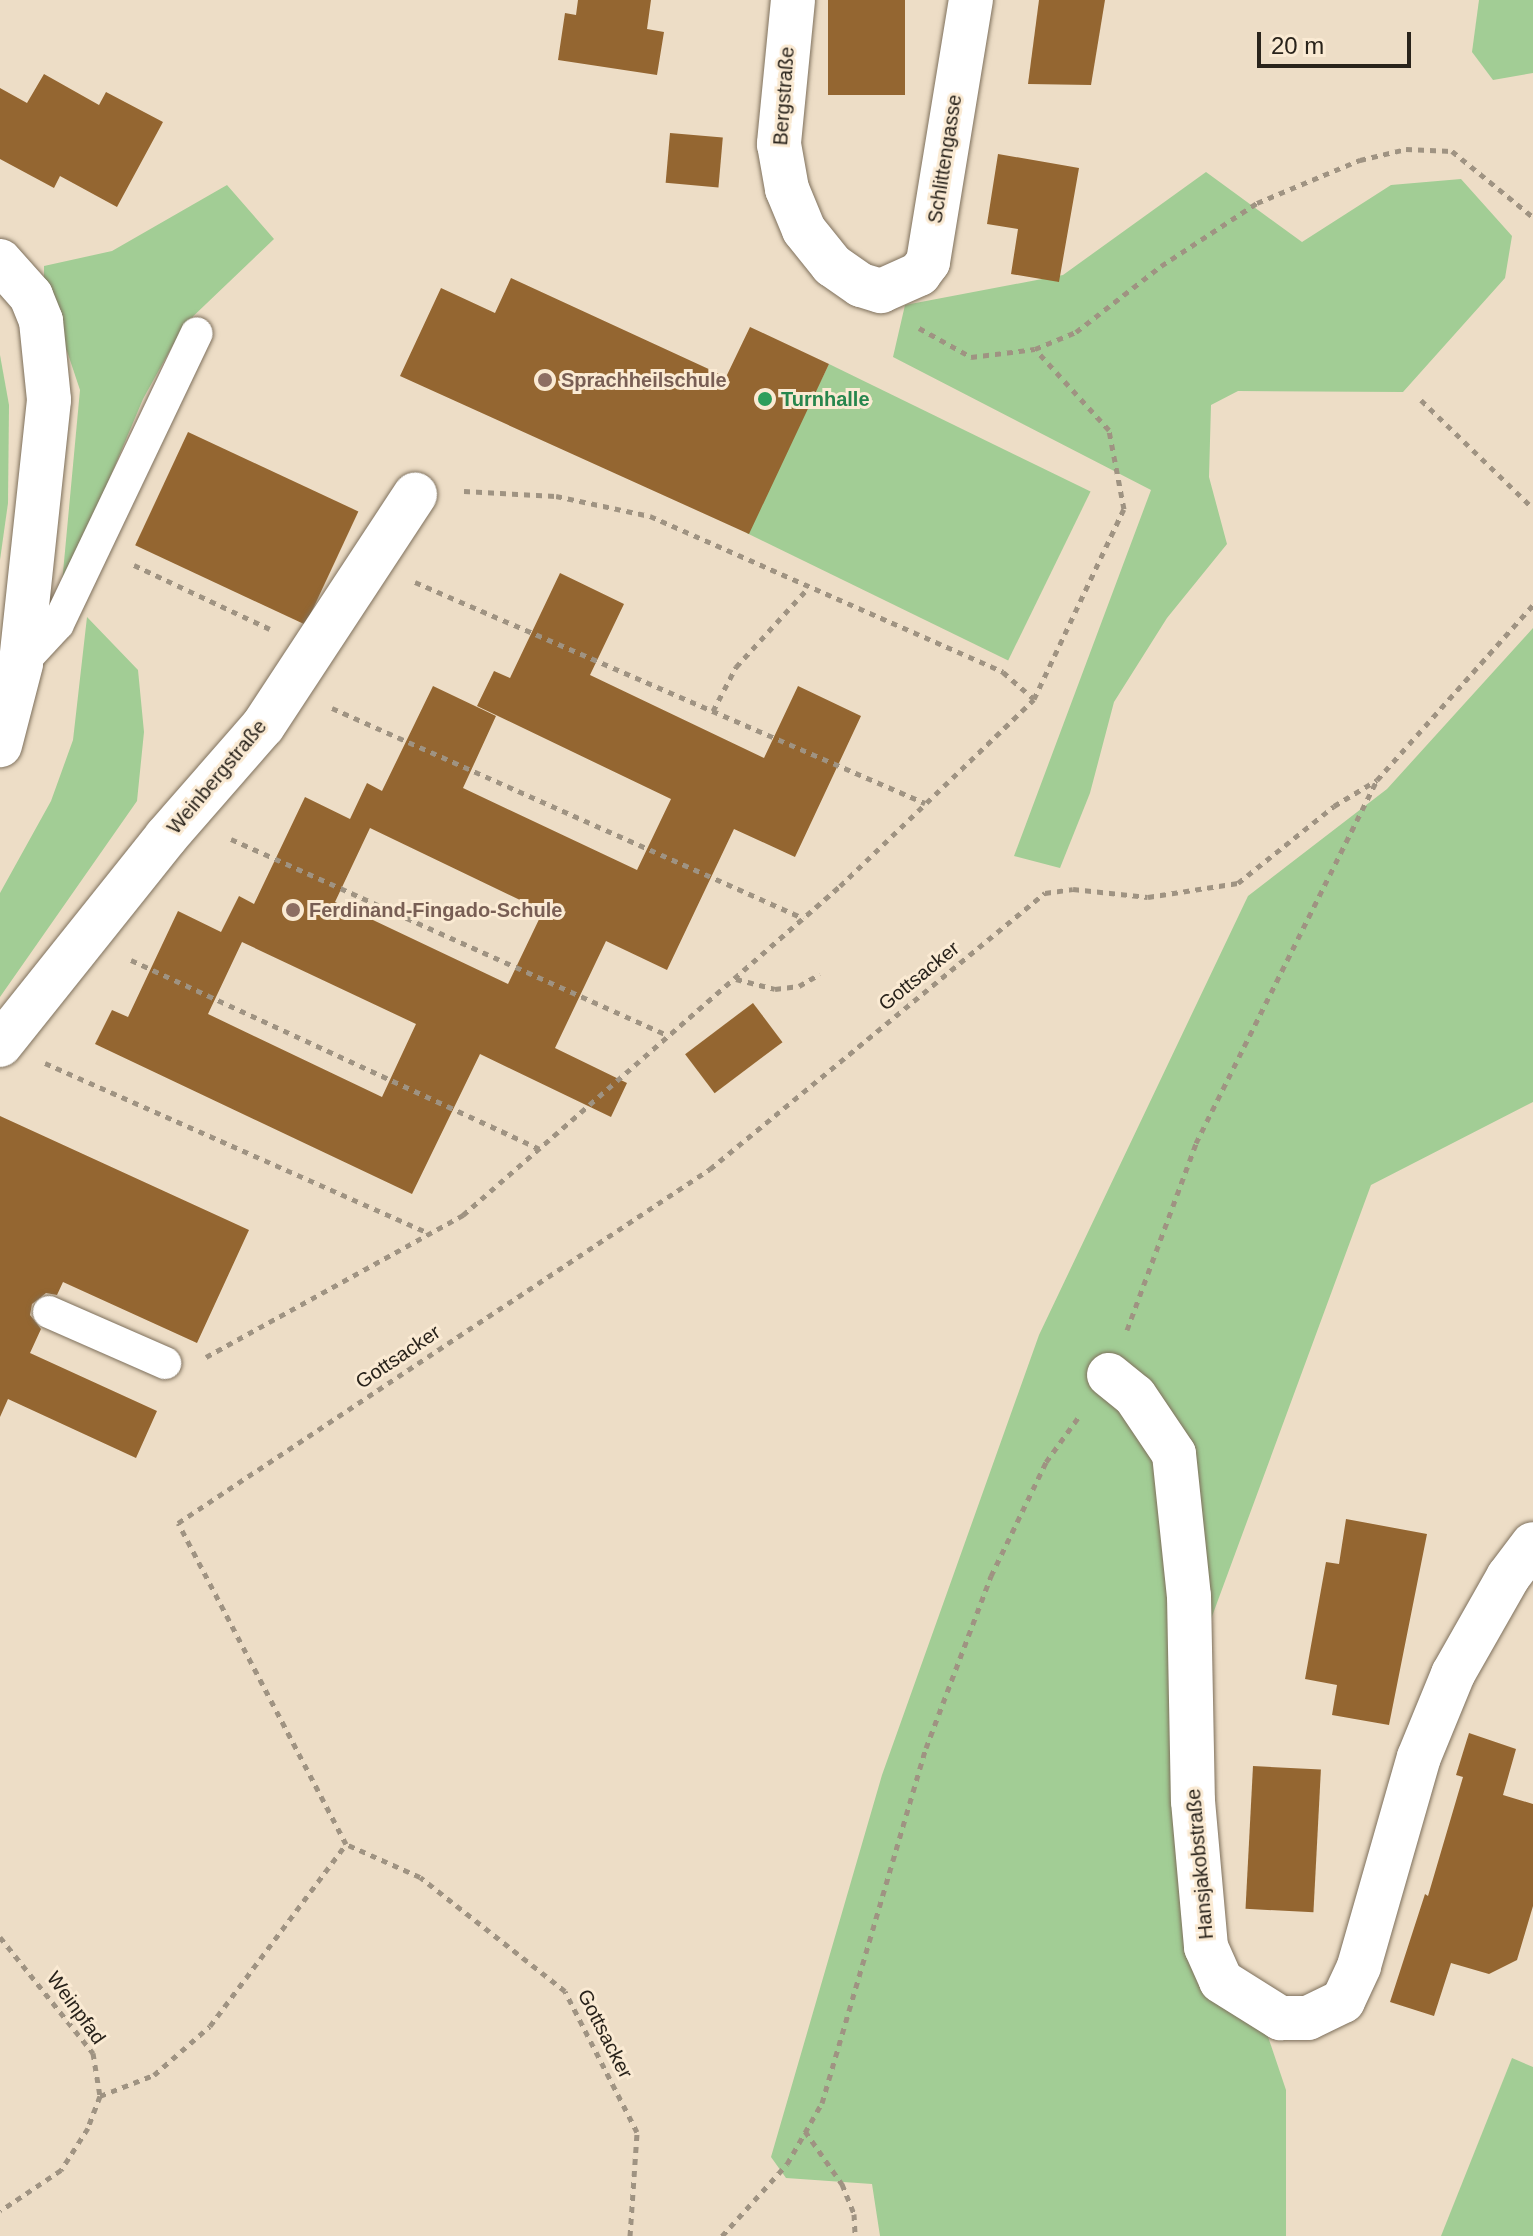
<!DOCTYPE html>
<html>
<head>
<meta charset="utf-8">
<style>
  body { margin:0 }
  #map { position:relative; width:1533px; height:2236px; overflow:hidden; background:#edddc6; font-family:Helvetica,sans-serif }
  div>[style] { position:absolute }
  .green>* { inset:0; background:#a2cd95; transform-origin:0 0 }
  .building>* { inset:0; background:#946631; transform-origin:0 0 }
  .path>* { height:5px; margin-top:-2.5px; transform-origin:0; background:repeating-linear-gradient(90deg,#9f9382 0 6px,transparent 0 12px) }
  .roads { filter:drop-shadow(0 0 2px #7e705c) drop-shadow(0 0 2px #7e705c) }
  .lane>* { height:32px; margin:-16px; padding:0 16px; transform-origin:16px; border-radius:16px; background:#fff }
  .street>* { height:44px; margin:-22px; padding:0 22px; transform-origin:22px; border-radius:22px; background:#fff }
  .dots>* { width:22px; height:22px; translate:-50% -50%; box-sizing:border-box; border:4px solid #faead3; border-radius:50% }
  span { translate:-50% -50%; white-space:nowrap; text-align:center; line-height:1.15; -webkit-text-stroke:6px #faead3; paint-order:stroke }
  .street-label { font-size:20px; color:#29231b }
  .education-label { font-size:20px; color:#785e54; font-weight:700 }
  .left { translate:0 -50%; text-align:left }
  .leisure-label { font-size:20px; color:#27864d; font-weight:700 }
  .scale { position:absolute; left:1257px; top:32px; width:154px; height:36px; box-sizing:border-box; border:4px solid #29231b; border-top:0; padding-left:10px; font-size:24px; line-height:28px; white-space:nowrap; color:#29231b; -webkit-text-stroke:6px #faead3; paint-order:stroke }
</style>
</head>
<body>
<div id="map">
  <div class="green">
    <div style="clip-path:polygon(1479px 0,1533px 0,1533px 73px,1493px 80px,1472px 52px)"></div>
    <div style="clip-path:polygon(1206px 172px,1302px 242px,1391px 185px,1461px 179px,1512px 236px,1505px 278px,1403px 392px,1238px 391px,1211px 405px,1209px 477px,1227px 544px,1167px 618px,1114px 702px,1090px 793px,1060px 868px,1014px 856px,1151px 490px,893px 357px,905px 305px,1063px 275px)"></div>
    <div style="clip-path:polygon(227px 185px,274px 239px,184px 325px,143px 399px,61px 594px,80px 390px,44px 282px,44px 266px,112px 251px)"></div>
    <div style="clip-path:polygon(0 355px,9px 405px,8px 503px,0 560px)"></div>
    <div style="left:829px;top:364px;width:291px;height:188px;rotate:26deg"></div>
    <div style="clip-path:polygon(87px 617px,138px 670px,144px 732px,137px 801px,0 997px,0 893px,51px 801px,73px 740px)"></div>
    <div style="clip-path:polygon(1533px 628px,1533px 1102px,1371px 1185px,1186px 1687px,1209px 1953px,1252px 1989px,1286px 2090px,1286px 2236px,880px 2236px,872px 2184px,786px 2178px,771px 2157px,882px 1775px,1039px 1335px,1248px 896px,1387px 789px)"></div>
    <div style="clip-path:polygon(1512px 2058px,1533px 2067px,1533px 2236px,1441px 2236px)"></div>
  </div>
  <div class="building">
    <div style="clip-path:polygon(578px 0,651px 0,647px 29px,664px 32px,657px 75px,558px 60px,565px 13px,576px 15px)"></div>
    <div style="left:828px;top:0;width:77px;height:95px"></div>
    <div style="clip-path:polygon(1039px 0,1105px 0,1091px 85px,1028px 84px)"></div>
    <div style="clip-path:polygon(44px 74px,99px 105px,106px 92px,163px 122px,117px 207px,60px 176px,54px 188px,0 159px,0 88px,27px 103px)"></div>
    <div style="left:670px;top:133px;width:53px;height:50px;rotate:5deg"></div>
    <div style="clip-path:polygon(998px 154px,1079px 168px,1059px 282px,1011px 274px,1018px 229px,987px 224px)"></div>
    <div style="clip-path:polygon(511px 278px,726px 377px,750px 327px,829px 364px,749px 534px,400px 376px,441px 288px,495px 313px)"></div>
    <div style="left:188px;top:432px;width:188px;height:125px;rotate:25deg"></div>
    <div style="clip-path:polygon(evenodd,560px 573px,624px 604px,590px 675px,764px 758px,798px 686px,861px 716px,795px 857px,734px 829px,667px 970px,606px 941px,555px 1048px,627px 1083px,611px 1117px,480px 1054px,412px 1194px,95px 1044px,112px 1010px,128px 1017px,178px 911px,221px 932px,239px 896px,254px 904px,305px 797px,350px 819px,367px 783px,382px 791px,433px 686px,496px 716px,463px 788px,637px 870px,671px 799px,477px 706px,494px 671px,510px 678px,560px 573px,370px 828px,543px 911px,508px 984px,335px 902px,370px 828px,560px 573px,242px 942px,416px 1024px,382px 1097px,208px 1014px,242px 942px)"></div>
    <div style="left:753px;top:1003px;width:49px;height:85px;rotate:53deg"></div>
    <div style="clip-path:polygon(0 1116px,249px 1230px,197px 1343px,63px 1282px,57px 1295px,46px 1293px,32px 1304px,30px 1315px,41px 1329px,30px 1353px,157px 1411px,136px 1458px,8px 1399px,0 1417px)"></div>
    <div style="clip-path:polygon(1346px 1519px,1427px 1534px,1389px 1725px,1332px 1715px,1337px 1685px,1305px 1679px,1326px 1562px,1339px 1564px)"></div>
    <div style="clip-path:polygon(1469px 1733px,1516px 1749px,1503px 1795px,1533px 1804px,1533px 1906px,1517px 1960px,1489px 1974px,1451px 1963px,1434px 2016px,1390px 2002px,1425px 1894px,1428px 1896px,1463px 1777px,1456px 1775px)"></div>
    <div style="left:1253px;top:1766px;width:68px;height:143px;rotate:3deg"></div>
  </div>
  <div class="path">
    <div style="left:919px;top:328px;width:60px;rotate:29.1deg"></div>
    <div style="left:971px;top:357px;width:64px;rotate:-7.1deg"></div>
    <div style="left:1035px;top:349px;width:44px;rotate:-22.5deg"></div>
    <div style="left:1076px;top:332px;width:108px;rotate:-37.8deg"></div>
    <div style="left:1161px;top:266px;width:115px;rotate:-33.3deg"></div>
    <div style="left:1257px;top:203px;width:112px;rotate:-22.7deg"></div>
    <div style="left:1360px;top:160px;width:47px;rotate:-13.4deg"></div>
    <div style="left:1406px;top:149px;width:46px;rotate:2.5deg"></div>
    <div style="left:1452px;top:151px;width:104px;rotate:39.2deg"></div>
    <div style="left:1421px;top:400px;width:156px;rotate:44deg"></div>
    <div style="left:464px;top:491px;width:92px;rotate:3.1deg"></div>
    <div style="left:556px;top:496px;width:96px;rotate:12deg"></div>
    <div style="left:650px;top:516px;width:386px;rotate:23.8deg"></div>
    <div style="left:1003px;top:672px;width:41px;rotate:41.1deg"></div>
    <div style="left:134px;top:565px;width:150px;rotate:25.2deg"></div>
    <div style="left:415px;top:582px;width:556px;rotate:23.43deg"></div>
    <div style="left:332px;top:708px;width:516px;rotate:24.03deg"></div>
    <div style="left:713px;top:711px;width:50px;rotate:-62.4deg"></div>
    <div style="left:736px;top:667px;width:108px;rotate:-47.6deg"></div>
    <div style="left:231px;top:839px;width:480px;rotate:24.2deg"></div>
    <div style="left:131px;top:960px;width:451px;rotate:24.8deg"></div>
    <div style="left:736px;top:979px;width:40px;rotate:14.4deg"></div>
    <div style="left:775px;top:989px;width:24px;rotate:-7deg"></div>
    <div style="left:799px;top:986px;width:24px;rotate:-30deg"></div>
    <div style="left:45px;top:1063px;width:419px;rotate:23.9deg"></div>
    <div style="left:1127px;top:1330px;width:199px;rotate:-69.7deg"></div>
    <div style="left:1196px;top:1143px;width:406px;rotate:-63.5deg"></div>
    <div style="left:1377px;top:780px;width:234px;rotate:-48.3deg"></div>
    <div style="left:206px;top:1357px;width:294px;rotate:-28.9deg"></div>
    <div style="left:463px;top:1215px;width:500px;rotate:-41.11deg"></div>
    <div style="left:840px;top:886px;width:269px;rotate:-43.9deg"></div>
    <div style="left:1034px;top:699px;width:210px;rotate:-64.7deg"></div>
    <div style="left:1124px;top:509px;width:80px;rotate:-100.8deg"></div>
    <div style="left:1109px;top:430px;width:110px;rotate:-132.4deg"></div>
    <div style="left:0;top:1937px;width:149px;rotate:51.3deg"></div>
    <div style="left:93px;top:2053px;width:44px;rotate:80.8deg"></div>
    <div style="left:100px;top:2096px;width:34px;rotate:111deg"></div>
    <div style="left:88px;top:2128px;width:50px;rotate:122.7deg"></div>
    <div style="left:61px;top:2170px;width:73px;rotate:146.1deg"></div>
    <div style="left:100px;top:2096px;width:58px;rotate:-21.3deg"></div>
    <div style="left:154px;top:2075px;width:74px;rotate:-41.2deg"></div>
    <div style="left:210px;top:2026px;width:227px;rotate:-53.2deg"></div>
    <div style="left:805px;top:2131px;width:65px;rotate:55.1deg"></div>
    <div style="left:842px;top:2184px;width:32px;rotate:68deg"></div>
    <div style="left:854px;top:2214px;width:22px;rotate:87deg"></div>
    <div style="left:630px;top:2236px;width:104px;rotate:-86.1deg"></div>
    <div style="left:637px;top:2132px;width:158px;rotate:-117.1deg"></div>
    <div style="left:565px;top:1991px;width:184px;rotate:-141.8deg"></div>
    <div style="left:420px;top:1877px;width:81px;rotate:-156deg"></div>
    <div style="left:346px;top:1844px;width:362px;rotate:-117.6deg"></div>
    <div style="left:178px;top:1523px;width:639px;rotate:-33.64deg"></div>
    <div style="left:710px;top:1169px;width:434px;rotate:-39.5deg"></div>
    <div style="left:1045px;top:893px;width:28px;rotate:-8deg"></div>
    <div style="left:1073px;top:889px;width:75px;rotate:6.1deg"></div>
    <div style="left:1148px;top:897px;width:91px;rotate:-8.8deg"></div>
    <div style="left:1238px;top:883px;width:123px;rotate:-38.7deg"></div>
    <div style="left:1334px;top:806px;width:50px;rotate:-31.2deg"></div>
    <div style="left:722px;top:2236px;width:97px;rotate:-47.9deg"></div>
    <div style="left:787px;top:2164px;width:70px;rotate:-60.2deg"></div>
    <div style="left:822px;top:2103px;width:370px;rotate:-73.7deg"></div>
    <div style="left:926px;top:1748px;width:184px;rotate:-69.3deg"></div>
    <div style="left:991px;top:1576px;width:127px;rotate:-64.2deg"></div>
    <div style="left:1046px;top:1462px;width:58px;rotate:-54.1deg"></div>
  </div>
  <div class="roads">
    <div class="lane">
      <div style="left:21px;top:664px;width:54px;rotate:-47.2deg"></div>
      <div style="left:58px;top:624px;width:322px;rotate:-64.5deg"></div>
      <div style="left:49px;top:1312px;width:127px;rotate:23.7deg"></div>
    </div>
    <div class="street">
      <div style="left:793px;top:0;width:145px;rotate:95.6deg"></div>
      <div style="left:779px;top:144px;width:46px;rotate:79.9deg"></div>
      <div style="left:787px;top:189px;width:44px;rotate:67.5deg"></div>
      <div style="left:804px;top:230px;width:45px;rotate:51.3deg"></div>
      <div style="left:832px;top:265px;width:35px;rotate:35deg"></div>
      <div style="left:861px;top:285px;width:21px;rotate:17deg"></div>
      <div style="left:881px;top:291px;width:42px;rotate:-24.1deg"></div>
      <div style="left:919px;top:274px;width:15px;rotate:-53deg"></div>
      <div style="left:928px;top:262px;width:266px;rotate:-80.7deg"></div>
      <div style="left:0;top:261px;width:47px;rotate:48.5deg"></div>
      <div style="left:31px;top:296px;width:27px;rotate:68deg"></div>
      <div style="left:41px;top:321px;width:79px;rotate:84.2deg"></div>
      <div style="left:49px;top:400px;width:265px;rotate:96.1deg"></div>
      <div style="left:21px;top:664px;width:84px;rotate:104.5deg"></div>
      <div style="left:0;top:1045px;width:266px;rotate:-51.4deg"></div>
      <div style="left:166px;top:837px;width:147px;rotate:-48.9deg"></div>
      <div style="left:263px;top:726px;width:277px;rotate:-56.7deg"></div>
      <div style="left:1109px;top:1375px;width:33px;rotate:39deg"></div>
      <div style="left:1135px;top:1396px;width:70px;rotate:56.1deg"></div>
      <div style="left:1174px;top:1454px;width:143px;rotate:84deg"></div>
      <div style="left:1189px;top:1596px;width:205px;rotate:88.9deg"></div>
      <div style="left:1193px;top:1801px;width:147px;rotate:84.9deg"></div>
      <div style="left:1206px;top:1947px;width:37px;rotate:66deg"></div>
      <div style="left:1221px;top:1981px;width:70px;rotate:32.1deg"></div>
      <div style="left:1280px;top:2018px;width:28px"></div>
      <div style="left:1308px;top:2018px;width:39px;rotate:-26deg"></div>
      <div style="left:1343px;top:2001px;width:38px;rotate:-65deg"></div>
      <div style="left:1359px;top:1966px;width:217px;rotate:-74deg"></div>
      <div style="left:1419px;top:1757px;width:90px;rotate:-67.7deg"></div>
      <div style="left:1453px;top:1674px;width:112px;rotate:-60.4deg"></div>
      <div style="left:1508px;top:1577px;width:41px;rotate:-52.9deg"></div>
    </div>
  </div>
  <div class="dots">
    <div style="left:545px;top:380px;background:#8d6e63"></div>
    <div style="left:765px;top:399px;background:#2e9e5b"></div>
    <div style="left:293px;top:910px;background:#8d6e63"></div>
  </div>
  <div class="street-label">
    <span style="left:784px;top:96px;rotate:-86deg">Bergstraße</span>
    <span style="left:945px;top:159px;rotate:-81deg">Schlittengasse</span>
    <span style="left:217px;top:777px;rotate:-50deg">Weinbergstraße</span>
    <span style="left:919px;top:976px;rotate:-39deg">Gottsacker</span>
    <span style="left:398px;top:1357px;rotate:-34deg">Gottsacker</span>
    <span style="left:1200px;top:1864px;rotate:-95deg">Hansjakobstraße</span>
    <span style="left:76px;top:2008px;rotate:54deg">Weinpfad</span>
    <span style="left:605px;top:2034px;rotate:63deg">Gottsacker</span>
  </div>
  <div class="education-label">
    <span class="left" style="left:561px;top:380px">Sprachheilschule</span>
    <span class="left" style="left:309px;top:910px">Ferdinand-Fingado-Schule</span>
  </div>
  <div class="leisure-label">
    <span class="left" style="left:781px;top:399px">Turnhalle</span>
  </div>
  <div class="scale">20 m</div>
</div>
</body>
</html>
